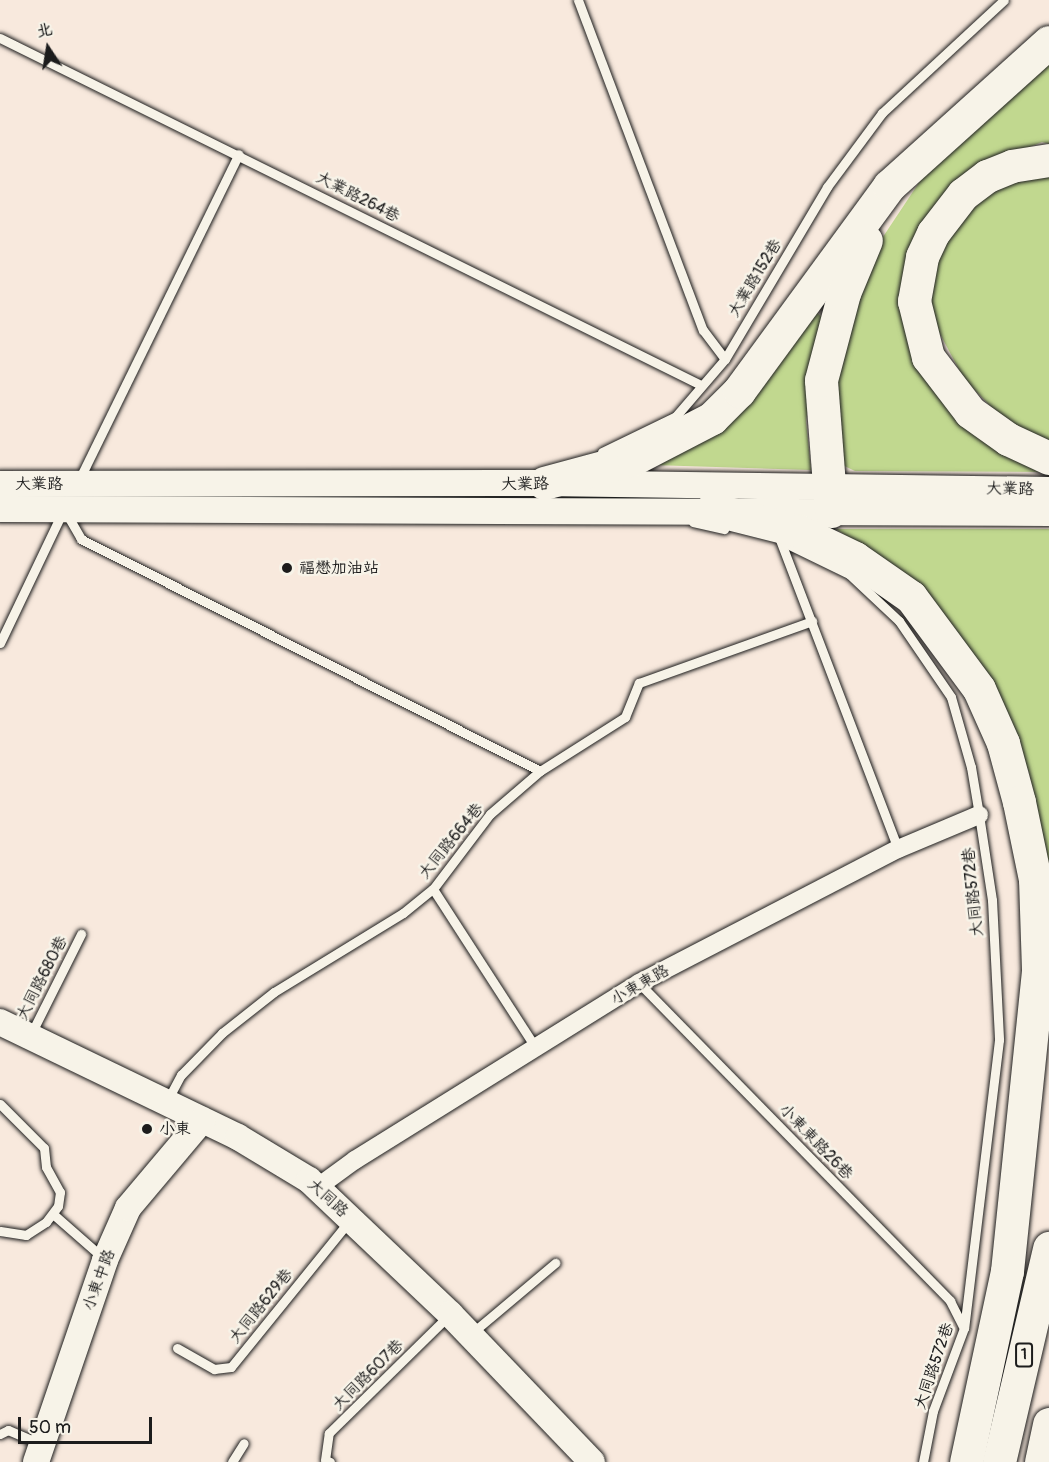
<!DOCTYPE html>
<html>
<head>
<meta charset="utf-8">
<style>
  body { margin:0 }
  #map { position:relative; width:1049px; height:1462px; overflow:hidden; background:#f8e9dd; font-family:Pangolin,"LXGW WenKai TC",sans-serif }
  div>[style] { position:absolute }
  .green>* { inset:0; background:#c1d88f }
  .roads { filter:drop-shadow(0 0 2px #1c1c1c) drop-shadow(0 0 2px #1c1c1c) }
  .lane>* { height:9px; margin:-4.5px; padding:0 4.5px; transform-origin:4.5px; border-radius:4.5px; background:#f7f3e8 }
  .street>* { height:18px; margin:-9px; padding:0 9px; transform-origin:9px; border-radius:9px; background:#f7f3e8 }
  .secondary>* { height:26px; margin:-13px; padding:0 13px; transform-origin:13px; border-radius:13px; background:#f7f3e8 }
  .highway>* { height:33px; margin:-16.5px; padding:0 16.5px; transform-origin:16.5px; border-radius:16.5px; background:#f7f3e8 }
  .dots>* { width:16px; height:16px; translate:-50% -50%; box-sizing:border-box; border:3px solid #f7f3e8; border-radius:50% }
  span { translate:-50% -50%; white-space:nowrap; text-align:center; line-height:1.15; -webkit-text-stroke:5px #f7f3e8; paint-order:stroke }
  .shield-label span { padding:2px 4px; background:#f7f3e8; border:2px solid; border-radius:4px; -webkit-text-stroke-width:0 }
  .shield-label { font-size:15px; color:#1c1c1c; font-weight:700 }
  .street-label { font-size:16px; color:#1c1c1c }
  .poi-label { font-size:16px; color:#1c1c1c }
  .left { translate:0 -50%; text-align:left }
  .north { position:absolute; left:18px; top:18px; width:60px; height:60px; -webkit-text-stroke:4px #f7f3e8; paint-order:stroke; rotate:348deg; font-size:16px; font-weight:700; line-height:24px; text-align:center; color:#1c1c1c }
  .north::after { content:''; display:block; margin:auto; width:21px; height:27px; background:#1c1c1c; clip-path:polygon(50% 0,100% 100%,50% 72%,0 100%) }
  .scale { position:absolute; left:18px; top:1417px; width:134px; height:27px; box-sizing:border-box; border:3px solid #1c1c1c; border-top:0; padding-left:8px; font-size:18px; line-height:21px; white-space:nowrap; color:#1c1c1c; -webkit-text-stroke:4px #f7f3e8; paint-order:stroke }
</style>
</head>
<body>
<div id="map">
  <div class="green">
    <div style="clip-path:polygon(1049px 60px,1049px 144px,1042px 142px,982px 167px,934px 216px,911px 345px,1048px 472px,855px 471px,838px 463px,837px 377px,867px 261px,922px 178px)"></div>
    <div style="clip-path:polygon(1049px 172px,1049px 446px,1007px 423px,964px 379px,931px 317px,931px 270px,954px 225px,1004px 182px)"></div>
    <div style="clip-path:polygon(816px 312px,823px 318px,806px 421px,811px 470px,652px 465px)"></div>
    <div style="clip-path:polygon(836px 529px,1049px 529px,1049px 913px,1046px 868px,1029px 772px,979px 674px,895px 568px)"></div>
  </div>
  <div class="roads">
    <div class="lane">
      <div style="left:578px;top:0;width:353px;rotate:69.3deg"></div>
      <div style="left:703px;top:330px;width:36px;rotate:53deg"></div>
      <div style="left:0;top:38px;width:782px;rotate:26.34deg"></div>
      <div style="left:602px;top:452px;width:82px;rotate:-25.9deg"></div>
      <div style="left:676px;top:416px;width:75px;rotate:-49.3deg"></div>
      <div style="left:725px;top:359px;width:200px;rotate:-59.3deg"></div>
      <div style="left:827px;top:187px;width:92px;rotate:-53.4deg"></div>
      <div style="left:882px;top:113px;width:166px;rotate:-42.8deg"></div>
      <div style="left:78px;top:482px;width:365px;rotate:-63.9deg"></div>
      <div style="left:65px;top:511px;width:32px;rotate:60deg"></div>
      <div style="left:81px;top:539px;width:514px;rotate:26.81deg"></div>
      <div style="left:693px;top:522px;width:32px;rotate:13deg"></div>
      <div style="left:780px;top:540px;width:331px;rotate:69.1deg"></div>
      <div style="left:781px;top:541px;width:76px;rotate:25.9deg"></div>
      <div style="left:849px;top:574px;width:69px;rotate:43.2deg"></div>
      <div style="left:899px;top:621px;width:92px;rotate:55.6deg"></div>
      <div style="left:951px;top:697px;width:73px;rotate:74.1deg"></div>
      <div style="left:971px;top:767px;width:49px;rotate:80.5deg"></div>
      <div style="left:979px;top:815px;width:86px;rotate:81.3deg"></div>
      <div style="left:992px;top:900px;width:140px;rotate:87.1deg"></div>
      <div style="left:999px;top:1040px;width:290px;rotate:96.9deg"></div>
      <div style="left:964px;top:1328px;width:89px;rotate:110.5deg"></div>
      <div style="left:933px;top:1411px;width:52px;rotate:101.1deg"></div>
      <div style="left:0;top:643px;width:144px;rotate:-64.5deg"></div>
      <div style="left:433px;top:889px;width:189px;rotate:57.1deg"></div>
      <div style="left:639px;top:983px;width:445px;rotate:45.6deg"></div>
      <div style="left:950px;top:1301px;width:30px;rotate:63deg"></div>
      <div style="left:31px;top:1034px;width:112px;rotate:-63.4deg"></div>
      <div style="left:167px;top:1101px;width:30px;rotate:-62deg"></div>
      <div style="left:181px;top:1075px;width:59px;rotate:-45.7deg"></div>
      <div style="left:222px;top:1033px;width:66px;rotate:-38.3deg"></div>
      <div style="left:274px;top:992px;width:151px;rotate:-31.5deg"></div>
      <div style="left:403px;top:913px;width:38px;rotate:-39deg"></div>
      <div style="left:433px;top:889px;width:94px;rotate:-52.8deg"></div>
      <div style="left:490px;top:814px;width:66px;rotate:-40.7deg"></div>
      <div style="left:540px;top:771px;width:101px;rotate:-32.4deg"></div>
      <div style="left:625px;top:717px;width:37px;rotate:-68deg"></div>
      <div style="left:639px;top:683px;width:184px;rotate:-19.7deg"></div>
      <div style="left:0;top:1104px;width:62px;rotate:45deg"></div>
      <div style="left:44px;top:1148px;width:19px;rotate:84deg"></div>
      <div style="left:46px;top:1167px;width:29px;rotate:61deg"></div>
      <div style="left:60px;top:1192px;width:14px;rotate:98deg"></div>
      <div style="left:58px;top:1206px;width:20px;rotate:127deg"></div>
      <div style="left:46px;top:1222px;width:24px;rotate:147deg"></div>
      <div style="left:26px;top:1235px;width:26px;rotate:-171deg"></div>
      <div style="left:53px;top:1214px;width:67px;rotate:41.3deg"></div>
      <div style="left:472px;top:1333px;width:109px;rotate:-40.1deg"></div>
      <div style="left:177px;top:1348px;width:43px;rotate:29.6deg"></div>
      <div style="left:214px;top:1369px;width:17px;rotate:-7deg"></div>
      <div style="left:231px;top:1367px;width:189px;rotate:-51deg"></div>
      <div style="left:0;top:1434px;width:9px;rotate:-27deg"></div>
      <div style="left:8px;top:1430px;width:36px;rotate:23deg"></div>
      <div style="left:232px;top:1462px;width:22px;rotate:-58deg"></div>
      <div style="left:330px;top:1462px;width:5px;rotate:-158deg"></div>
      <div style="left:325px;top:1460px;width:27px;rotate:-82deg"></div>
      <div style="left:329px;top:1433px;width:170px;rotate:-44.5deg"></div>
    </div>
    <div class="street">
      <div style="left:318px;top:1187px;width:46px;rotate:-36.1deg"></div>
      <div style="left:355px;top:1160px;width:335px;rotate:-31.9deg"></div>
      <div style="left:639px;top:983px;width:292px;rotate:-27.4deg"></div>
      <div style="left:898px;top:849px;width:88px;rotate:-22.8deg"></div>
    </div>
    <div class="secondary">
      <div style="left:0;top:484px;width:544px;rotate:-0.11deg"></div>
      <div style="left:544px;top:483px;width:505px;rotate:0.79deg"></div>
      <div style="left:0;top:509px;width:1049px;rotate:0.22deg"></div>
      <div style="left:0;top:1022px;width:264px;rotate:25.8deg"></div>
      <div style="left:238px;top:1137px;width:83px;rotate:31.2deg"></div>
      <div style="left:309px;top:1180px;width:195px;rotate:43.5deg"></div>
      <div style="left:450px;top:1314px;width:205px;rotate:46.2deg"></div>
      <div style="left:36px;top:1462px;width:213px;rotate:-71.1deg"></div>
      <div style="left:105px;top:1260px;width:57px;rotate:-66.1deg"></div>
      <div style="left:128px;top:1208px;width:115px;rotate:-49.9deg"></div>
    </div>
    <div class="highway">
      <div style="left:1049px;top:160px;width:37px;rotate:171deg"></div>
      <div style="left:1012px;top:166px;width:27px;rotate:158deg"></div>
      <div style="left:987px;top:176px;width:30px;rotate:143deg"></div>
      <div style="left:963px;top:194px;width:49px;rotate:127.6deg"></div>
      <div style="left:933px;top:233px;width:26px;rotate:115deg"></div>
      <div style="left:922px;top:257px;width:45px;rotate:100.3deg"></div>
      <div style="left:914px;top:301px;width:58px;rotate:76deg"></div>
      <div style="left:928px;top:357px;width:69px;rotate:52.6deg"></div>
      <div style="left:970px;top:412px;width:47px;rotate:35.4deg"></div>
      <div style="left:1008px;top:439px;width:45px;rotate:24.9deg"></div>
      <div style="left:544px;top:483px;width:92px;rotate:-15.1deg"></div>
      <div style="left:633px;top:459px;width:89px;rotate:-27.4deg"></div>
      <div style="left:712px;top:418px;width:38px;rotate:-45deg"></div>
      <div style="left:739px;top:391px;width:254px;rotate:-53.8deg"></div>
      <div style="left:889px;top:186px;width:215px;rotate:-42deg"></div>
      <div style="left:712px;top:509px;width:90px;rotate:14.2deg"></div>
      <div style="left:799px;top:531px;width:62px;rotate:25.7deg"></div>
      <div style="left:855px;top:558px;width:68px;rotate:34.9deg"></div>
      <div style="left:911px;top:597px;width:114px;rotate:53.5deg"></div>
      <div style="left:979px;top:689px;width:59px;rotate:66deg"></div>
      <div style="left:1003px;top:743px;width:61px;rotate:74.8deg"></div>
      <div style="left:1019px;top:802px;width:79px;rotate:78.3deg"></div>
      <div style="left:1035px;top:879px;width:92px;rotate:88.1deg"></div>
      <div style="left:1038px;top:971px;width:302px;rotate:95.9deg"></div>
      <div style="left:1007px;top:1271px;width:195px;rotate:102.1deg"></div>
      <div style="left:831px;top:511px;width:131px;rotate:-94.4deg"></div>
      <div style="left:821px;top:380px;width:90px;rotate:-75.2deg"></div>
      <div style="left:844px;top:293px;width:57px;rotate:-67.5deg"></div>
      <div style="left:999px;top:1462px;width:220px;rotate:-76.8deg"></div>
      <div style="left:1041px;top:1462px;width:39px;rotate:-78deg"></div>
    </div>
  </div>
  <div class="dots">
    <div style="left:287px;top:568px;background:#1c1c1c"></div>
    <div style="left:147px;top:1129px;background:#1c1c1c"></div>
  </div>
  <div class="shield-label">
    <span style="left:1024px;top:1355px">1</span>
  </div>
  <div class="street-label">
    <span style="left:358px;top:197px;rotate:27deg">大業路264巷</span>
    <span style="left:755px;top:278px;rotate:-59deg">大業路152巷</span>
    <span style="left:39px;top:484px">大業路</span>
    <span style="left:525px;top:484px;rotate:-1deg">大業路</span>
    <span style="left:1010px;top:489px;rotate:1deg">大業路</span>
    <span style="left:451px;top:841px;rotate:-51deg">大同路664巷</span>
    <span style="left:973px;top:892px;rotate:-96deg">大同路572巷</span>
    <span style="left:42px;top:978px;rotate:-63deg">大同路680巷</span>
    <span style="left:640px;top:985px;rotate:-30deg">小東東路</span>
    <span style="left:816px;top:1142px;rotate:46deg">小東東路26巷</span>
    <span style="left:328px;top:1198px;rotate:42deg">大同路</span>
    <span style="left:99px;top:1280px;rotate:-70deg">小東中路</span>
    <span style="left:261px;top:1306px;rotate:-51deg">大同路629巷</span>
    <span style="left:934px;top:1366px;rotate:-71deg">大同路572巷</span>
    <span style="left:368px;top:1375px;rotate:-45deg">大同路607巷</span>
  </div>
  <div class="poi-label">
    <span class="left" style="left:299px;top:568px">福懋加油站</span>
    <span class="left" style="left:159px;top:1129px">小東</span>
  </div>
  <div class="north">北</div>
  <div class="scale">50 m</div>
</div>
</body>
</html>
